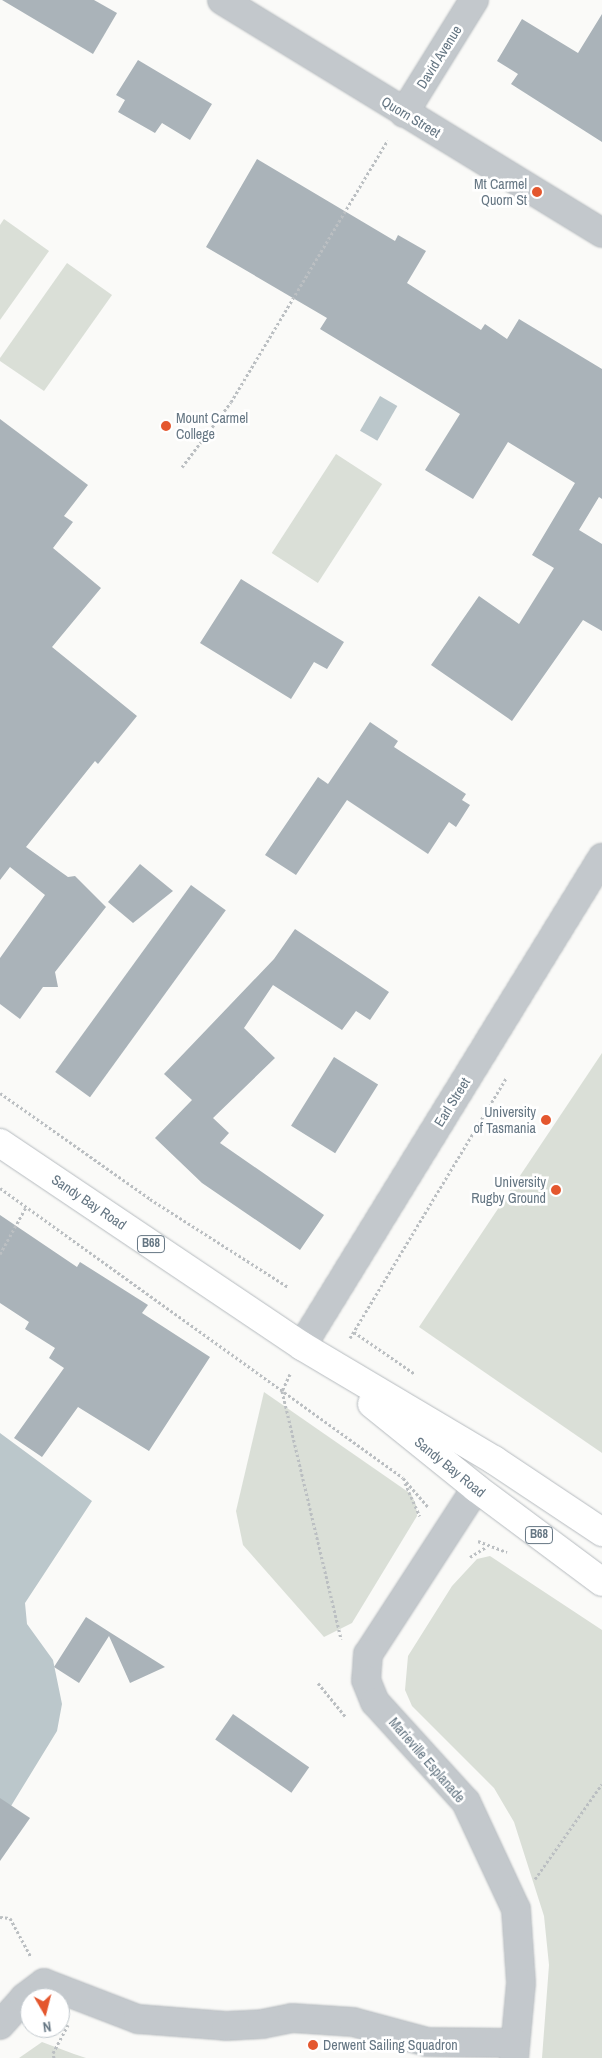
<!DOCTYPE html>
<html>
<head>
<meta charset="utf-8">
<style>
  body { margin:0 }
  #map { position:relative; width:602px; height:2058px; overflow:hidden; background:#fafaf8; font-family:"Archivo Narrow",sans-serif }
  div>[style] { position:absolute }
  .green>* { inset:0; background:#dadfd7; transform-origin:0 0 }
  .water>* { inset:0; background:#bbc7cb; transform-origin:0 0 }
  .building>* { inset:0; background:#aab3b9; transform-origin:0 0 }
  .path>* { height:3px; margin-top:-1.5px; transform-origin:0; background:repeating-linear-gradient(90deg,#bbbfc2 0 2.5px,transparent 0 5px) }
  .roads { filter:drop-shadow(0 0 1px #b5babe) drop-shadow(0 0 1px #b5babe) }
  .minor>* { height:28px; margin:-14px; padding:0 14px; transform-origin:14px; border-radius:14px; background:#c3c8cc }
  .major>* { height:28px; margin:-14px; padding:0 14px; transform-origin:14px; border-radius:14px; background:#fff }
  .dots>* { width:14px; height:14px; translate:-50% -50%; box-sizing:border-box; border:2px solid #fff; border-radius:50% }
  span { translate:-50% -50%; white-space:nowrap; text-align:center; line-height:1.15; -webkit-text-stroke:5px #fff; paint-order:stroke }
  .shield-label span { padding:1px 4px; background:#fff; border:1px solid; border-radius:4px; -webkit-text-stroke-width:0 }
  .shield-label { font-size:12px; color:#657683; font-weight:700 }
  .street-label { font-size:14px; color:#657683 }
  .poi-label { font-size:14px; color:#657683 }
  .right { translate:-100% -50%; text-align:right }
  .left { translate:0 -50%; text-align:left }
  .north { position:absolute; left:20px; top:1988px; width:50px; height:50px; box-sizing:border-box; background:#fff; border:1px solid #c1c8cd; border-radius:50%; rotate:172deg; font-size:14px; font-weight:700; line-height:20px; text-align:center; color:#657683 }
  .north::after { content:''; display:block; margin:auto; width:18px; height:22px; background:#e4572e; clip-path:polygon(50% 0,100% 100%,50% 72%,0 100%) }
</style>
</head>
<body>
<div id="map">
  <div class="green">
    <div style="clip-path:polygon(4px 219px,49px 251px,0 320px,0 225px)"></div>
    <div style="clip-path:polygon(67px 263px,112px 295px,44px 391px,0 361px,0 358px)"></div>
    <div style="left:336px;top:454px;width:55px;height:118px;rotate:33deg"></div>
    <div style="clip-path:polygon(602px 1053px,602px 1453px,419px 1327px)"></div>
    <div style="clip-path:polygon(264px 1392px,411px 1494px,416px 1505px,417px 1516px,352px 1623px,324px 1637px,243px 1545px,236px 1511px)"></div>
    <div style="clip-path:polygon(490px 1556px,602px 1630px,602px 2058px,542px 2058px,549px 1965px,544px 1916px,514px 1822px,494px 1788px,412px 1706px,405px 1690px,408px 1656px,452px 1586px,477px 1559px)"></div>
    <div style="clip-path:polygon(42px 2042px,74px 2054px,86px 2058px,19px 2058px)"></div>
  </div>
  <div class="water">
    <div style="left:380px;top:396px;width:20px;height:40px;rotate:30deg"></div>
    <div style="clip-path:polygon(0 1433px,92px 1501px,25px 1603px,27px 1624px,53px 1660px,62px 1704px,57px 1731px,0 1824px)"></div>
  </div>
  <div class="building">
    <div style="clip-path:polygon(2px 0,94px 0,117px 13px,93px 54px)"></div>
    <div style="clip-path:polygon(602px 14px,602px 142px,511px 84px,518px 74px,497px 61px,522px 19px,578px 53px)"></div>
    <div style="clip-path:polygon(138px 60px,212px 104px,190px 140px,162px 123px,155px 133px,118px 112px,125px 100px,116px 95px)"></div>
    <div style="clip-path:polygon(257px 159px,395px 241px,398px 235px,426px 251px,407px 283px,481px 330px,485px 324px,507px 339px,519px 319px,602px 369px,602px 499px,599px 497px,579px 530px,602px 544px,602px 631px,583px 620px,512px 721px,431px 665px,479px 596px,519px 624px,554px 568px,532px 555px,575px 483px,508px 442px,473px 499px,425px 470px,460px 414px,320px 329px,327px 318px,206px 247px)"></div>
    <div style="clip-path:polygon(0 419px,88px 485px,64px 516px,73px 522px,53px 548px,101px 588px,52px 647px,137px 716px,98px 764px,95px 761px,26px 847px,68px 877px,75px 876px,106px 907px,55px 972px,58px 987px,43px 987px,20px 1019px,0 1004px,0 958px,45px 895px,10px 867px,0 880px)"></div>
    <div style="clip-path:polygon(241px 579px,344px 642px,327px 669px,314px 662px,291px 699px,200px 643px)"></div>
    <div style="clip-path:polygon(370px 722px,398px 741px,394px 747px,466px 794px,462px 800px,470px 805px,456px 827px,449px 822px,428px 854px,347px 800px,296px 875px,265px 855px,318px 777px,328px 784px)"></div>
    <div style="clip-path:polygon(140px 864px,173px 891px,133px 923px,108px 902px)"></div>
    <div style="left:191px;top:885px;width:43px;height:231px;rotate:36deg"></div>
    <div style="clip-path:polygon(295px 929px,389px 992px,370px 1020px,356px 1011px,342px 1030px,273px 985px,244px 1028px,275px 1058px,213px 1118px,229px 1133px,220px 1143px,324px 1215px,300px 1250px,202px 1183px,155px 1138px,192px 1100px,164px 1074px,274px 959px)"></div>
    <div style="left:334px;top:1057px;width:52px;height:81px;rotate:32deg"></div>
    <div style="clip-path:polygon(0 1215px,77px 1267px,80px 1262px,148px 1305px,142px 1313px,210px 1357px,149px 1451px,78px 1407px,42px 1457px,14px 1438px,64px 1368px,49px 1358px,55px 1348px,25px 1329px,29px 1322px,0 1303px)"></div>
    <div style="clip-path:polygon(86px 1617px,111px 1633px,165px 1667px,130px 1683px,109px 1636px,79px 1683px,54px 1667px)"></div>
    <div style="left:233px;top:1714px;width:93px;height:31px;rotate:35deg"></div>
    <div style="clip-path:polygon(0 1798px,30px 1818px,0 1861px)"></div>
  </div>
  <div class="path">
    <div style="left:182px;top:467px;width:81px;rotate:-53deg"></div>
    <div style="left:231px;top:402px;width:305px;rotate:-59.1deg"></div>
    <div style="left:0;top:1093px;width:184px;rotate:35.2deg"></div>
    <div style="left:150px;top:1199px;width:164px;rotate:32.5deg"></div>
    <div style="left:0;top:1188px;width:496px;rotate:35.7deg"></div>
    <div style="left:403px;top:1478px;width:38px;rotate:49deg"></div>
    <div style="left:0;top:1254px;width:54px;rotate:-61deg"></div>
    <div style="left:354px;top:1332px;width:74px;rotate:34.5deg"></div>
    <div style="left:350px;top:1338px;width:303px;rotate:-59deg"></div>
    <div style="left:290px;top:1374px;width:19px;rotate:115deg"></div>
    <div style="left:282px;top:1391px;width:255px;rotate:76.6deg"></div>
    <div style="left:405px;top:1483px;width:36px;rotate:66deg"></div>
    <div style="left:478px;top:1541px;width:31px;rotate:21deg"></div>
    <div style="left:470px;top:1557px;width:19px;rotate:-32deg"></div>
    <div style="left:318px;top:1683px;width:43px;rotate:50.7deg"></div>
    <div style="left:535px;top:1879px;width:116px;rotate:-54.8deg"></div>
    <div style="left:0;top:1917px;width:10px;rotate:6deg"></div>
    <div style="left:10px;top:1918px;width:44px;rotate:61.7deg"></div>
    <div style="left:54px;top:2058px;width:5px;rotate:-101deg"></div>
    <div style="left:53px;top:2053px;width:32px;rotate:-62deg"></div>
  </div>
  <div class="roads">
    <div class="minor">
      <div style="left:222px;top:0;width:446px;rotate:31.5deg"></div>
      <div style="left:404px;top:113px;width:133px;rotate:-58.2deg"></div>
      <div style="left:302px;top:1346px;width:573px;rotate:-58.42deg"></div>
      <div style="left:476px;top:1488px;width:198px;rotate:123deg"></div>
      <div style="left:368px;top:1654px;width:26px;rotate:94deg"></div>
      <div style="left:366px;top:1680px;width:24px;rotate:68deg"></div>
      <div style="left:375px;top:1702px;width:135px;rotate:47.7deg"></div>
      <div style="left:466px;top:1802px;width:118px;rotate:65deg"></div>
      <div style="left:516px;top:1909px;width:74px;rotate:86.1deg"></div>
      <div style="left:521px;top:1983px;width:75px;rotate:95.3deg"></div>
      <div style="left:0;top:2025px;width:36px;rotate:-48deg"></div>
      <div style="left:24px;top:1998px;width:25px;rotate:-37deg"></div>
      <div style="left:44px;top:1983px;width:101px;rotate:21deg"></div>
      <div style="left:138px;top:2019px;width:88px;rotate:4.5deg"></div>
      <div style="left:226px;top:2026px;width:36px;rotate:-3deg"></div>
      <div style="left:262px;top:2024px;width:31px;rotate:-11deg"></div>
      <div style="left:292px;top:2018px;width:61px;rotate:3.8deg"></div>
      <div style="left:353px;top:2022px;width:77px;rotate:15.1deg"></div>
      <div style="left:427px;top:2042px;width:88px;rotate:0.7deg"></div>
    </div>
    <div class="major">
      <div style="left:0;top:1143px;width:364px;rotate:33.9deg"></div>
      <div style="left:302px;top:1346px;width:223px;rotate:30.7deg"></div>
      <div style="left:494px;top:1460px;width:130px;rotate:33.7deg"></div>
      <div style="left:372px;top:1404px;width:134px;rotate:38.9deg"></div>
      <div style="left:476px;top:1488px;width:157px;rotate:36.7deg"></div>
    </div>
  </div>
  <div class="dots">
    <div style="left:537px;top:192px;background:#e4572e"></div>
    <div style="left:166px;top:426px;background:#e4572e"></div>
    <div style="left:546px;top:1120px;background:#e4572e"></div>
    <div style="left:556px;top:1190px;background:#e4572e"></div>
    <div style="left:313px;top:2045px;background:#e4572e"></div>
  </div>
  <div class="shield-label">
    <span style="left:151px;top:1244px">B68</span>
    <span style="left:539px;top:1535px">B68</span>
  </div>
  <div class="street-label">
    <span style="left:439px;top:57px;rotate:-58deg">David Avenue</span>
    <span style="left:411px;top:117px;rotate:31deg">Quorn Street</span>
    <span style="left:452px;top:1102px;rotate:-58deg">Earl Street</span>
    <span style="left:89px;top:1202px;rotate:34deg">Sandy Bay Road</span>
    <span style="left:450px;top:1467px;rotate:39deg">Sandy Bay Road</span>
    <span style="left:427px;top:1760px;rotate:49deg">Marieville Esplanade</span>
  </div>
  <div class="poi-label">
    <span class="right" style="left:527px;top:192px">Mt Carmel<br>Quorn St</span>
    <span class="left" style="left:176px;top:426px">Mount Carmel<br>College</span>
    <span class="right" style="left:536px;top:1120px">University<br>of Tasmania</span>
    <span class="right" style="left:546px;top:1190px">University<br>Rugby Ground</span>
    <span class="left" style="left:323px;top:2045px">Derwent Sailing Squadron</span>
  </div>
  <div class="north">N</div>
</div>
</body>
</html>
